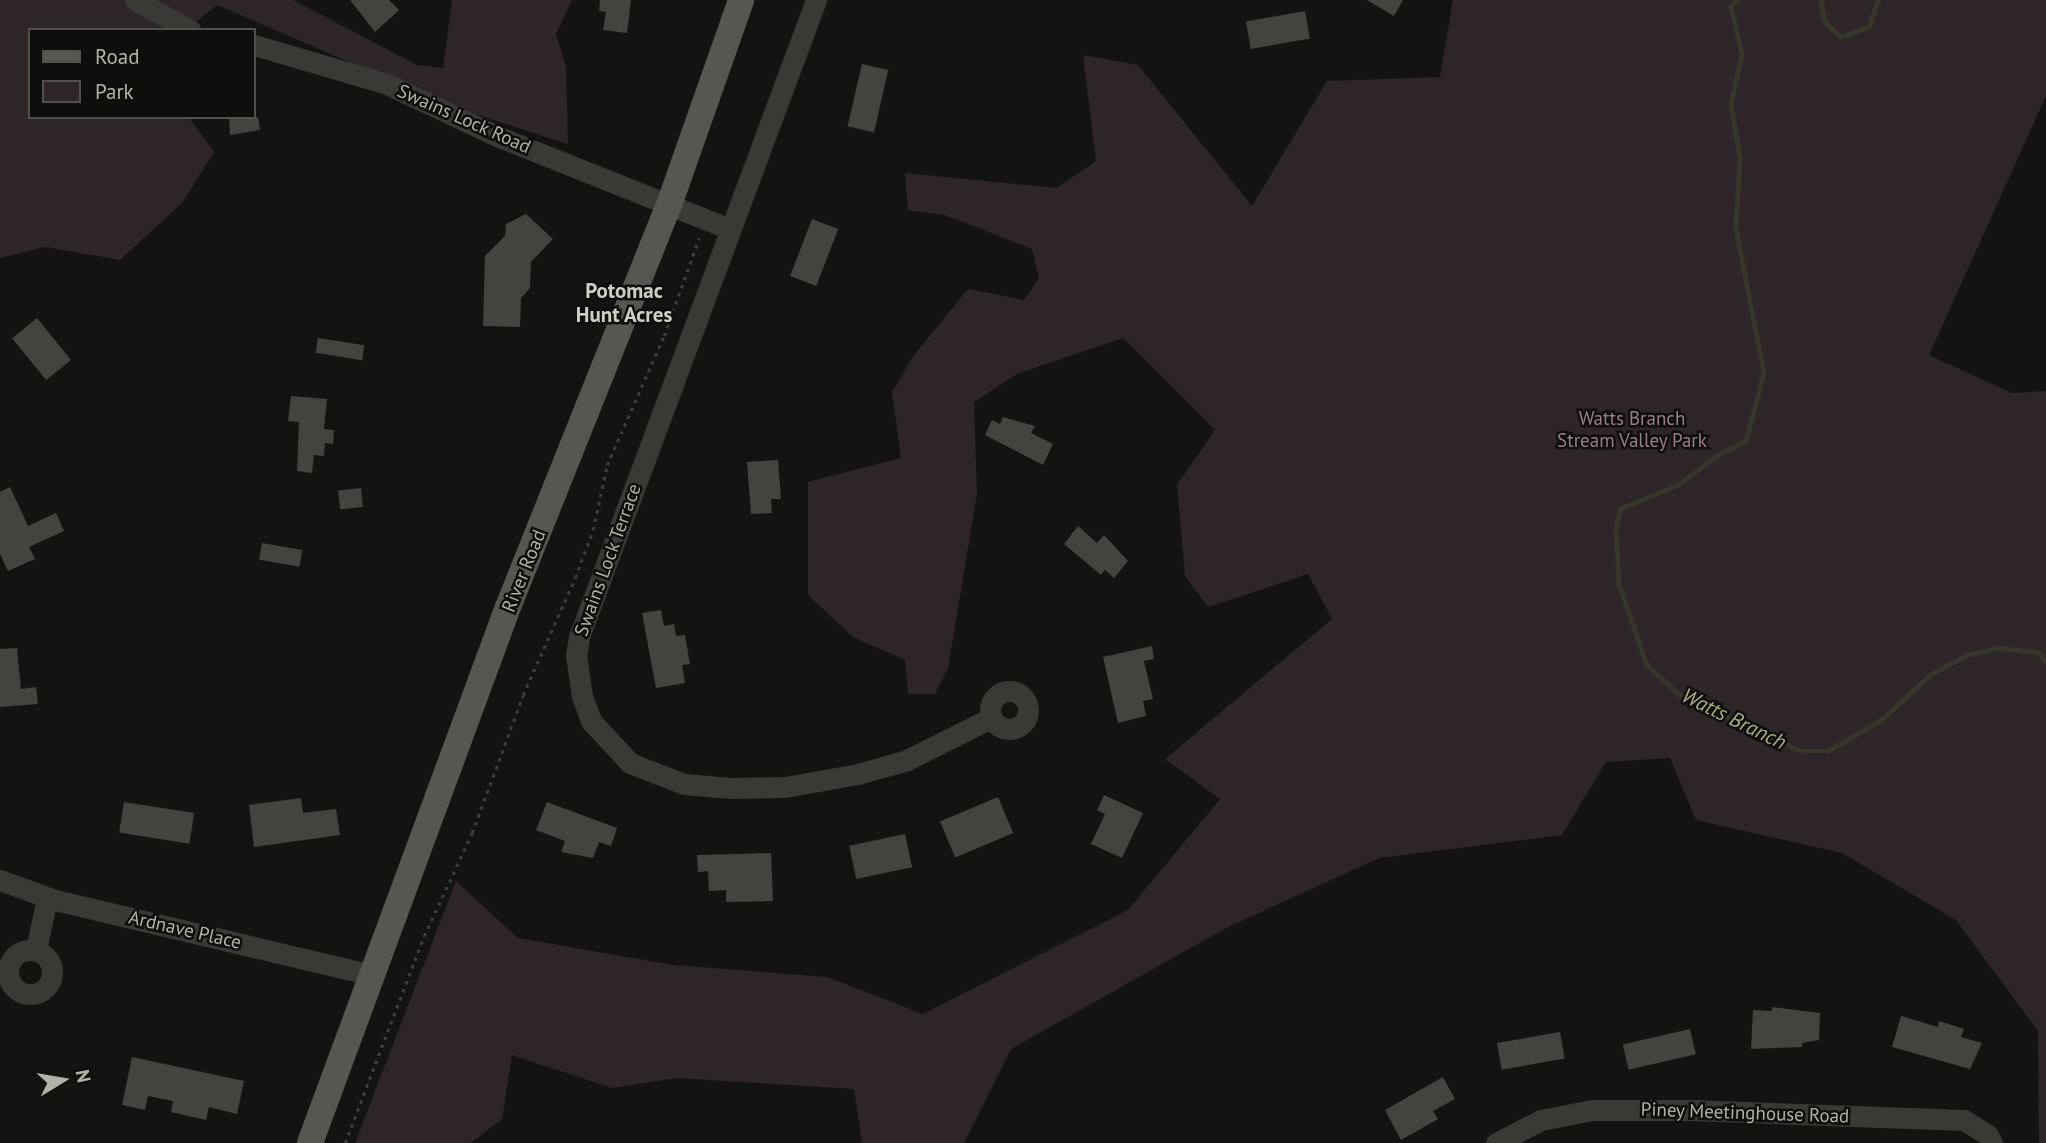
<!DOCTYPE html>
<html>
<head>
<meta charset="utf-8">
<style>
  body { margin:0 }
  #map { position:relative; width:2046px; height:1143px; overflow:hidden; background:#131412; font-family:"PT Sans",sans-serif }
  div>[style] { position:absolute }
  .green>* { inset:0; background:#2d2527 }
  .stream>* { height:4.5px; margin:-2.25px; padding:0 2.25px; transform-origin:2.25px; border-radius:2.25px; background:#36362a }
  .building>* { inset:0; background:#42443f; transform-origin:0 0 }
  .path>* { height:2.5px; margin-top:-1.25px; transform-origin:0; background:repeating-linear-gradient(90deg,#3e3f3a 0 3.5px,transparent 0 8.5px) }
  .minor>* { height:21px; margin:-10.5px; padding:0 10.5px; transform-origin:10.5px; border-radius:10.5px; background:#393a36 }
  .minor>.ring { margin:-10.5px; padding:0; box-sizing:content-box; background:none; border:21px solid #393a36; border-radius:50% }
  .major>* { height:26px; margin:-13px; padding:0 13px; transform-origin:13px; border-radius:13px; background:#555750 }
  span { translate:-50% -50%; white-space:nowrap; text-align:center; line-height:1.15; -webkit-text-stroke:5px #0e0f0d; paint-order:stroke }
  .street-label { font-size:19px; color:#b0b3a5 }
  .park-label { font-size:19px; color:#9d7d8a }
  .neighbourhood-label { font-size:21px; color:#cdd0c5; font-weight:700 }
  .water-label { font-size:21px; color:#acac7e; font-style:italic }
  .legend { position:absolute; left:28px; top:28px; width:228px; height:91px; box-sizing:border-box; background:#0e0f0d; border:2px solid #4f514a; margin:0; padding:9px 12px; list-style:none; font-size:21px; color:#b0b3a5 }
  .legend li { display:flex; align-items:center; gap:14px; height:35px }
  .legend b { width:35px; border:2px solid #4f514a }
  .north { position:absolute; left:28px; top:1045px; width:70px; height:70px; -webkit-text-stroke:5px #0e0f0d; paint-order:stroke; rotate:79deg; font-size:19px; font-weight:700; line-height:28px; text-align:center; color:#b0b3a5 }
  .north::after { content:''; display:block; margin:auto; width:24px; height:32px; background:#b0b3a5; clip-path:polygon(50% 0,100% 100%,50% 72%,0 100%) }
</style>
</head>
<body>
<div id="map">
  <div class="green">
    <div style="clip-path:polygon(0 0,293px 0,417px 65px,443px 68px,452px 0,572px 0,556px 34px,566px 68px,568px 144px,453px 107px,217px 5px,186px 30px,30px 30px,30px 117px,189px 117px,214px 152px,183px 202px,120px 260px,45px 247px,0 258px)"></div>
    <div style="clip-path:polygon(1453px 0,2046px 0,2046px 96px,1929px 355px,2012px 393px,2046px 391px,2046px 1143px,2039px 1143px,2038px 1031px,1956px 920px,1842px 853px,1696px 820px,1670px 758px,1606px 762px,1562px 835px,1379px 858px,1228px 927px,1011px 1049px,964px 1143px,862px 1143px,854px 1089px,677px 1078px,612px 1088px,512px 1055px,502px 1119px,471px 1143px,355px 1143px,456px 881px,518px 938px,673px 965px,827px 977px,923px 1014px,1128px 910px,1220px 799px,1165px 759px,1332px 619px,1308px 574px,1208px 607px,1185px 576px,1177px 485px,1215px 430px,1123px 338px,1017px 374px,974px 402px,977px 493px,948px 668px,935px 694px,908px 694px,905px 660px,853px 637px,808px 595px,808px 482px,901px 458px,892px 392px,914px 355px,968px 289px,1024px 300px,1039px 278px,1032px 249px,945px 215px,908px 210px,905px 173px,1057px 188px,1096px 161px,1083px 55px,1138px 65px,1252px 206px,1327px 81px,1440px 77px)"></div>
  </div>
  <div class="stream">
    <div style="left:1737px;top:0;width:9px;rotate:131deg"></div>
    <div style="left:1731px;top:7px;width:49px;rotate:77.1deg"></div>
    <div style="left:1742px;top:55px;width:50px;rotate:102.7deg"></div>
    <div style="left:1731px;top:104px;width:55px;rotate:80.5deg"></div>
    <div style="left:1740px;top:158px;width:70px;rotate:93.3deg"></div>
    <div style="left:1736px;top:228px;width:148px;rotate:79.1deg"></div>
    <div style="left:1764px;top:373px;width:70px;rotate:104.8deg"></div>
    <div style="left:1746px;top:441px;width:29px;rotate:153deg"></div>
    <div style="left:1720px;top:454px;width:52px;rotate:143.6deg"></div>
    <div style="left:1678px;top:485px;width:62px;rotate:157.2deg"></div>
    <div style="left:1621px;top:509px;width:20px;rotate:105deg"></div>
    <div style="left:1616px;top:528px;width:56px;rotate:86.9deg"></div>
    <div style="left:1619px;top:584px;width:86px;rotate:70.9deg"></div>
    <div style="left:1647px;top:665px;width:45px;rotate:42.3deg"></div>
    <div style="left:1680px;top:695px;width:133px;rotate:24.8deg"></div>
    <div style="left:1801px;top:751px;width:27px"></div>
    <div style="left:1828px;top:751px;width:61px;rotate:-30.3deg"></div>
    <div style="left:1881px;top:720px;width:68px;rotate:-42.6deg"></div>
    <div style="left:1931px;top:674px;width:41px;rotate:-27.8deg"></div>
    <div style="left:1967px;top:655px;width:31px;rotate:-13deg"></div>
    <div style="left:1997px;top:648px;width:41px;rotate:5.6deg"></div>
    <div style="left:2038px;top:652px;width:13px;rotate:51deg"></div>
    <div style="left:1821px;top:0;width:22px;rotate:80deg"></div>
    <div style="left:1825px;top:22px;width:22px;rotate:43deg"></div>
    <div style="left:1841px;top:37px;width:30px;rotate:-21deg"></div>
    <div style="left:1869px;top:26px;width:28px;rotate:-71deg"></div>
  </div>
  <div class="building">
    <div style="clip-path:polygon(350px 0,389px 0,399px 10px,375px 32px)"></div>
    <div style="clip-path:polygon(600px 0,631px 0,627px 33px,603px 30px,606px 12px,599px 11px)"></div>
    <div style="clip-path:polygon(1367px 0,1403px 0,1394px 16px)"></div>
    <div style="left:1305px;top:11px;width:28px;height:60px;rotate:80deg"></div>
    <div style="left:862px;top:64px;width:27px;height:64px;rotate:13deg"></div>
    <div style="clip-path:polygon(229px 117px,258px 117px,260px 130px,230px 135px)"></div>
    <div style="clip-path:polygon(526px 214px,553px 239px,531px 262px,530px 288px,521px 298px,520px 327px,483px 326px,485px 256px,505px 236px,506px 224px)"></div>
    <div style="left:812px;top:219px;width:28px;height:61px;rotate:21deg"></div>
    <div style="left:37px;top:318px;width:54px;height:32px;rotate:51deg"></div>
    <div style="left:318px;top:338px;width:47px;height:15px;rotate:9deg"></div>
    <div style="clip-path:polygon(291px 396px,327px 399px,324px 429px,334px 430px,333px 444px,325px 443px,324px 456px,314px 455px,312px 473px,297px 471px,299px 422px,288px 421px)"></div>
    <div style="clip-path:polygon(1003px 417px,1035px 426px,1031px 433px,1053px 444px,1043px 465px,985px 435px,992px 420px,1000px 424px)"></div>
    <div style="clip-path:polygon(778px 460px,781px 499px,771px 499px,772px 513px,751px 514px,747px 462px)"></div>
    <div style="clip-path:polygon(10px 487px,28px 526px,56px 513px,64px 531px,29px 547px,35px 559px,8px 571px,0 554px,0 492px)"></div>
    <div style="left:361px;top:488px;width:19px;height:23px;rotate:84deg"></div>
    <div style="clip-path:polygon(1078px 526px,1097px 543px,1104px 535px,1128px 561px,1114px 578px,1105px 570px,1101px 575px,1064px 544px)"></div>
    <div style="left:262px;top:543px;width:41px;height:17px;rotate:10deg"></div>
    <div style="clip-path:polygon(661px 610px,664px 626px,674px 624px,676px 636px,685px 635px,690px 664px,682px 665px,685px 683px,656px 688px,642px 613px)"></div>
    <div style="clip-path:polygon(1152px 646px,1154px 659px,1144px 661px,1153px 699px,1143px 701px,1146px 716px,1118px 723px,1103px 657px)"></div>
    <div style="clip-path:polygon(17px 648px,21px 689px,36px 687px,38px 704px,0 707px,0 649px)"></div>
    <div style="clip-path:polygon(1104px 795px,1143px 813px,1122px 858px,1091px 844px,1105px 814px,1097px 810px)"></div>
    <div style="left:998px;top:797px;width:39px;height:63px;rotate:67deg"></div>
    <div style="clip-path:polygon(301px 798px,303px 813px,336px 809px,340px 835px,254px 847px,249px 805px)"></div>
    <div style="left:124px;top:802px;width:71px;height:31px;rotate:9deg"></div>
    <div style="clip-path:polygon(547px 802px,617px 828px,611px 846px,599px 842px,593px 858px,561px 852px,565px 841px,536px 830px)"></div>
    <div style="left:905px;top:834px;width:34px;height:57px;rotate:78deg"></div>
    <div style="clip-path:polygon(771px 853px,773px 901px,726px 902px,726px 890px,709px 891px,708px 871px,698px 872px,697px 855px)"></div>
    <div style="clip-path:polygon(1772px 1007px,1820px 1013px,1819px 1040px,1802px 1043px,1802px 1047px,1751px 1049px,1753px 1010px,1772px 1011px)"></div>
    <div style="clip-path:polygon(1901px 1016px,1938px 1027px,1939px 1021px,1964px 1029px,1961px 1037px,1982px 1043px,1970px 1069px,1892px 1047px)"></div>
    <div style="left:1690px;top:1029px;width:26px;height:69px;rotate:77deg"></div>
    <div style="left:1560px;top:1032px;width:27px;height:64px;rotate:80deg"></div>
    <div style="clip-path:polygon(132px 1057px,244px 1081px,237px 1114px,209px 1107px,206px 1120px,171px 1112px,173px 1101px,148px 1096px,145px 1110px,122px 1105px)"></div>
    <div style="clip-path:polygon(1443px 1077px,1455px 1099px,1433px 1111px,1438px 1119px,1401px 1140px,1385px 1110px)"></div>
  </div>
  <div class="path">
    <div style="left:345px;top:1143px;width:222px;rotate:-69.1deg"></div>
    <div style="left:424px;top:936px;width:114px;rotate:-65deg"></div>
    <div style="left:472px;top:833px;width:147px;rotate:-69.7deg"></div>
    <div style="left:523px;top:695px;width:128px;rotate:-66deg"></div>
    <div style="left:575px;top:578px;width:51px;rotate:-69.4deg"></div>
    <div style="left:593px;top:530px;width:66px;rotate:-77.8deg"></div>
    <div style="left:607px;top:465px;width:141px;rotate:-66.2deg"></div>
    <div style="left:664px;top:336px;width:104px;rotate:-70.3deg"></div>
  </div>
  <div class="minor">
    <div style="left:135px;top:0;width:63px;rotate:28.6deg"></div>
    <div style="left:816px;top:0;width:680px;rotate:110.41deg"></div>
    <div style="left:579px;top:637px;width:18px;rotate:99deg"></div>
    <div style="left:576px;top:655px;width:41px;rotate:81.7deg"></div>
    <div style="left:582px;top:696px;width:27px;rotate:70deg"></div>
    <div style="left:591px;top:721px;width:57px;rotate:47.1deg"></div>
    <div style="left:630px;top:763px;width:58px;rotate:21.3deg"></div>
    <div style="left:684px;top:784px;width:47px;rotate:4.9deg"></div>
    <div style="left:731px;top:788px;width:54px;rotate:-1.1deg"></div>
    <div style="left:785px;top:787px;width:74px;rotate:-10.1deg"></div>
    <div style="left:858px;top:774px;width:51px;rotate:-15.9deg"></div>
    <div style="left:907px;top:760px;width:94px;rotate:-26.6deg"></div>
    <div style="left:254px;top:45px;width:139px;rotate:16.3deg"></div>
    <div style="left:387px;top:84px;width:122px;rotate:25.3deg"></div>
    <div style="left:497px;top:136px;width:250px;rotate:21.8deg"></div>
    <div class="ring" style="left:990px;top:691px;width:17px;height:17px"></div>
    <div style="left:0;top:880px;width:59px;rotate:20deg"></div>
    <div style="left:55px;top:900px;width:327px;rotate:13.3deg"></div>
    <div class="ring" style="left:8px;top:950px;width:23px;height:23px"></div>
    <div style="left:36px;top:950px;width:53px;rotate:-78.1deg"></div>
    <div style="left:1496px;top:1143px;width:51px;rotate:-27.1deg"></div>
    <div style="left:1541px;top:1120px;width:52px;rotate:-11.1deg"></div>
    <div style="left:1592px;top:1110px;width:99px"></div>
    <div style="left:1691px;top:1110px;width:273px;rotate:2.1deg"></div>
    <div style="left:1964px;top:1120px;width:28px;rotate:32deg"></div>
    <div style="left:1988px;top:1135px;width:9px;rotate:63deg"></div>
  </div>
  <div class="major">
    <div style="left:310px;top:1143px;width:571px;rotate:-69.73deg"></div>
    <div style="left:508px;top:607px;width:433px;rotate:-68.2deg"></div>
    <div style="left:669px;top:205px;width:217px;rotate:-70.6deg"></div>
  </div>
  <div class="street-label">
    <span style="left:464px;top:119px;rotate:24deg">Swains Lock Road</span>
    <span style="left:608px;top:560px;rotate:-70deg">Swains Lock Terrace</span>
    <span style="left:524px;top:571px;rotate:-68deg">River Road</span>
    <span style="left:185px;top:930px;rotate:13deg">Ardnave Place</span>
    <span style="left:1745px;top:1113px;rotate:2deg">Piney Meetinghouse Road</span>
  </div>
  <div class="park-label">
    <span style="left:1632px;top:430px">Watts Branch<br>Stream Valley Park</span>
  </div>
  <div class="neighbourhood-label">
    <span style="left:624px;top:303px">Potomac<br>Hunt Acres</span>
  </div>
  <div class="water-label">
    <span style="left:1734px;top:719px;rotate:26deg">Watts Branch</span>
  </div>
  <ul class="legend">
  <li><b style="height:9px;background:#555750"></b>Road</li>
  <li><b style="height:19px;background:#2d2527"></b>Park</li>
  </ul>
  <div class="north">N</div>
</div>
</body>
</html>
